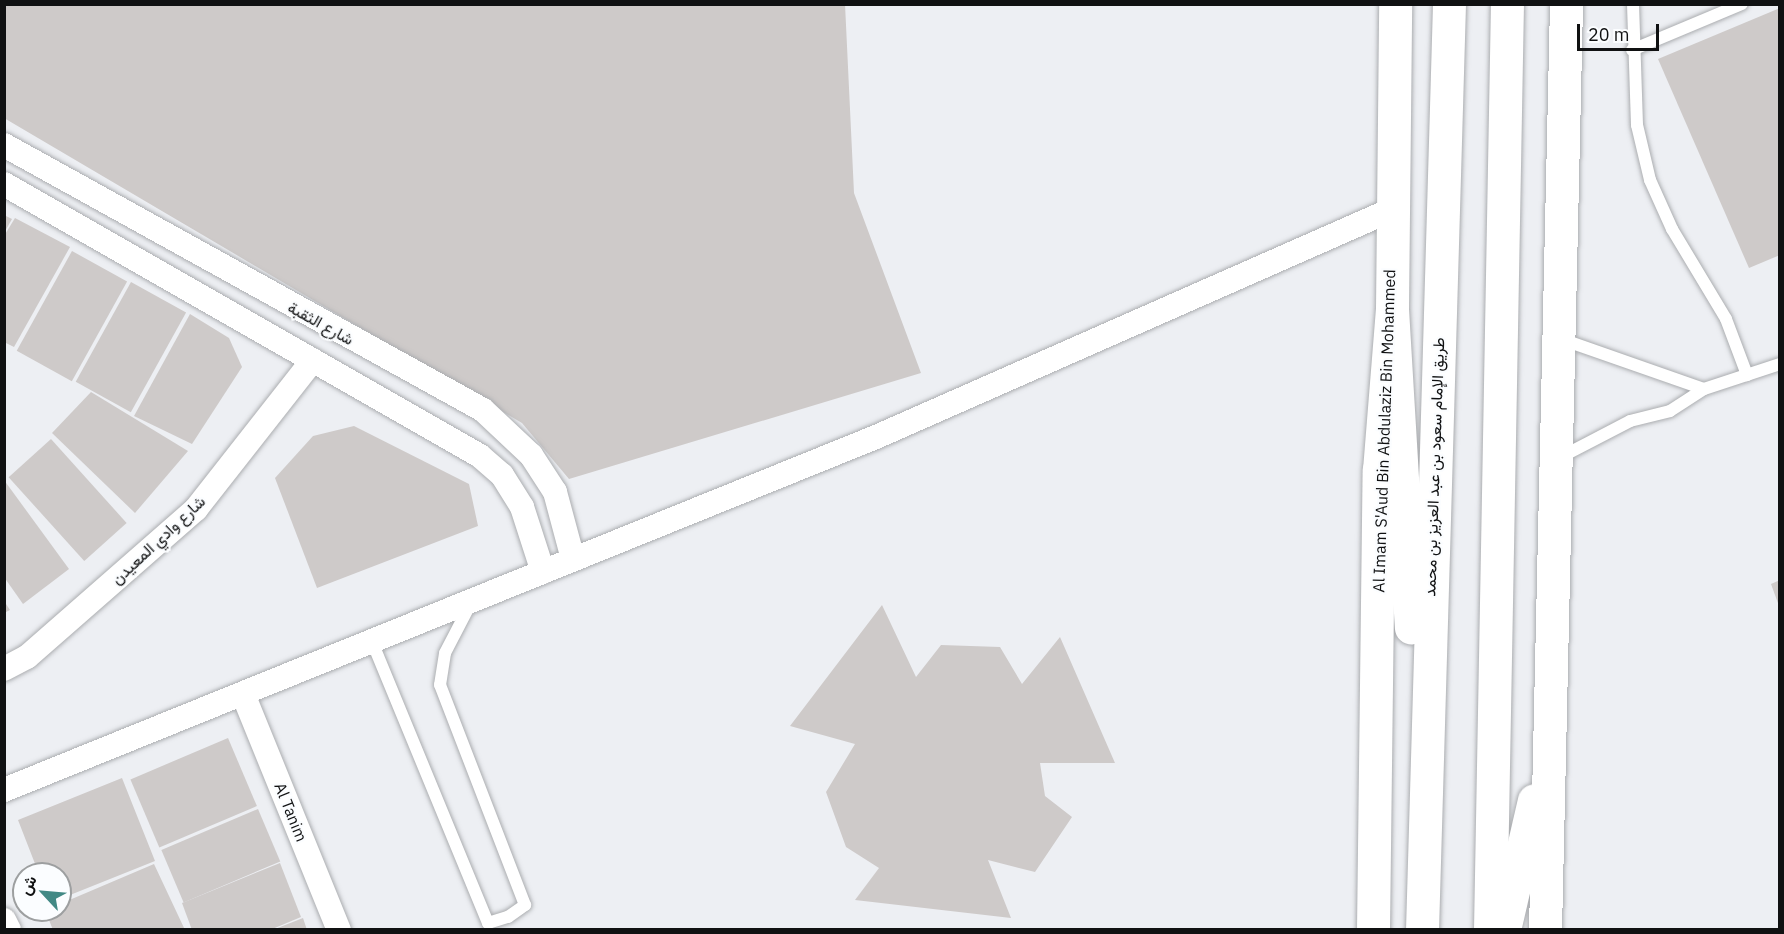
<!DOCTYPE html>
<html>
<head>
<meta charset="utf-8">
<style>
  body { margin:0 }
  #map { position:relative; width:1784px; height:934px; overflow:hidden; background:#edeff3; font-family:"IBM Plex Sans",Vazirmatn,sans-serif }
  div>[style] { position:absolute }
  .building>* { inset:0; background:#cecac9; transform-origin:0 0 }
  .roads { filter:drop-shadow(0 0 2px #abadb0) drop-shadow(0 0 2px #abadb0) }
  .service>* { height:12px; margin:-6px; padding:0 6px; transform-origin:6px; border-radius:6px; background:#fff }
  .minor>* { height:24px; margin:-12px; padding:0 12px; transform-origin:12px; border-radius:12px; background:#fff }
  .secondary>* { height:33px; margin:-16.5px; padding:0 16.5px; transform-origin:16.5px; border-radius:16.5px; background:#fff }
  .primary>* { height:33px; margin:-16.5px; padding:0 16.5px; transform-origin:16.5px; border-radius:16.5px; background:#fff }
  span { translate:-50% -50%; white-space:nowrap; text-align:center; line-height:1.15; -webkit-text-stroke:4.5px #fbfdff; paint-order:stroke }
  .street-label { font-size:16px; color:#101112 }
  .frame { position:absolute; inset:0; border:6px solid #101112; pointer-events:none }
  .north { position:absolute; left:12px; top:862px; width:60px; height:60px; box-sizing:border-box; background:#fbfdff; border:2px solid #9d9fa0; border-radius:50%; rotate:296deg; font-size:16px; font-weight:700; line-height:24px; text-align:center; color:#101112 }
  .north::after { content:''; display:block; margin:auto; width:21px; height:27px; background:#428985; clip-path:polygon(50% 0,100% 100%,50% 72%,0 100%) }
  .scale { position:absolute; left:1577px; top:24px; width:82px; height:27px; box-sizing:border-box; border:3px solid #101112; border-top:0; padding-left:8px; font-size:18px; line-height:21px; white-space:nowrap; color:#101112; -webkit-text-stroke:4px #fbfdff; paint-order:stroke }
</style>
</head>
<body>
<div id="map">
  <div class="building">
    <div style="clip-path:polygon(4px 4px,845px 4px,854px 193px,921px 373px,569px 479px,522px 423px,4px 118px)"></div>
    <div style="clip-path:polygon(1780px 8px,1780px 255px,1749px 268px,1658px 59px)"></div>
    <div style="clip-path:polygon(4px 215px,12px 219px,4px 233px)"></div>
    <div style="clip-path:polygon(15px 218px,70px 247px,14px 347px,4px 342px,4px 236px)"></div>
    <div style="left:72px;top:251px;width:63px;height:114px;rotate:29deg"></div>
    <div style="left:131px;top:282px;width:63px;height:114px;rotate:29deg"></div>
    <div style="clip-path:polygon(190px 314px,229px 338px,242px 367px,192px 444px,134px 416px)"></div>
    <div style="clip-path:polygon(91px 392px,188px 451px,135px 513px,52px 433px)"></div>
    <div style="clip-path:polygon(354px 426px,469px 484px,478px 526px,317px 588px,275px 478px,313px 436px)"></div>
    <div style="left:51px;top:439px;width:113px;height:57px;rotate:48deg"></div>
    <div style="clip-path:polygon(4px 480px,69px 569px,23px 604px,4px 577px)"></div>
    <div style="clip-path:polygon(1780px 580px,1780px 606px,1779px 606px,1771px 584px)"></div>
    <div style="clip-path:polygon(4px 601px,10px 610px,4px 613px)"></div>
    <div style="clip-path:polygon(882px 605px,916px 677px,941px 645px,1000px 647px,1022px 684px,1060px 637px,1115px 763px,1040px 763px,1045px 796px,1072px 817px,1035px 872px,988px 860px,1011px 918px,855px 900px,879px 868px,846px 847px,826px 792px,855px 744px,790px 726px)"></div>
    <div style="left:228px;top:738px;width:74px;height:106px;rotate:67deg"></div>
    <div style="clip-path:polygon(122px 778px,155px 861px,60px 899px,60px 874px,39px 874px,18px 820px)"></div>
    <div style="left:258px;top:809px;width:57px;height:105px;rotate:67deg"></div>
    <div style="clip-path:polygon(280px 863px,301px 917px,270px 930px,192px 930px,182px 903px)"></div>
    <div style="clip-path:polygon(154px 864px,185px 930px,53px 930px,45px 910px,60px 910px,60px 904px)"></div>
    <div style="clip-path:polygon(303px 918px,307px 930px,275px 930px,275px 929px)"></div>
  </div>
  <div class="roads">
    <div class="service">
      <div style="left:1633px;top:4px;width:121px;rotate:88.1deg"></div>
      <div style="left:1637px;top:125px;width:57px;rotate:76.7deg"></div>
      <div style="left:1650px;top:180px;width:54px;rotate:65.8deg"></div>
      <div style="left:1672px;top:229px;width:105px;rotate:59deg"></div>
      <div style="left:1726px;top:319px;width:60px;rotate:69.4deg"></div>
      <div style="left:1632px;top:50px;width:119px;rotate:-22.7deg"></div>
      <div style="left:1561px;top:339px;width:151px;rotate:19.3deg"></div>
      <div style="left:1559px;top:458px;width:80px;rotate:-27.5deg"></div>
      <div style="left:1630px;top:421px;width:41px;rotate:-14deg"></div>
      <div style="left:1670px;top:411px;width:40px;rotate:-32.9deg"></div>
      <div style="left:1704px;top:389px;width:80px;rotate:-18.2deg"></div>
      <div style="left:373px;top:644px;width:302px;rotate:67.6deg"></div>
      <div style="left:488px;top:923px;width:21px;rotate:-17deg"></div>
      <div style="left:508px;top:917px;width:21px;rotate:-35deg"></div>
      <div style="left:525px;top:905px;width:236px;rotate:-111.1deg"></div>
      <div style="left:440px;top:685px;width:32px;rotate:-81deg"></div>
      <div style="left:445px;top:653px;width:54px;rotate:-62.5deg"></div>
    </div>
    <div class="minor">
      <div style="left:4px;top:145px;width:547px;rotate:28.95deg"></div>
      <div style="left:483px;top:410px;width:66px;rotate:43.2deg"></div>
      <div style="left:531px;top:455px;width:44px;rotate:57deg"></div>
      <div style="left:555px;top:492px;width:69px;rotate:75deg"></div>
      <div style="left:4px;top:184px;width:548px;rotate:29.74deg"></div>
      <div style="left:480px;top:456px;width:29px;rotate:41deg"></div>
      <div style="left:502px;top:475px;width:38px;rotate:58deg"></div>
      <div style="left:522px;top:507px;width:68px;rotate:72.1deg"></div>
      <div style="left:4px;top:669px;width:26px;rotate:-28deg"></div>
      <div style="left:27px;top:657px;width:225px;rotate:-41.2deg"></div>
      <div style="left:196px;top:509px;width:189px;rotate:-51.9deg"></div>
      <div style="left:243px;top:694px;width:255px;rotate:67.9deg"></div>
      <div style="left:4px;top:790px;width:941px;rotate:-22.04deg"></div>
      <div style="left:876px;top:437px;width:563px;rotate:-23.79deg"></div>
      <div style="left:4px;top:920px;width:11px;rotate:63deg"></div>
    </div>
    <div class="secondary">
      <div style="left:1373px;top:930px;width:460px;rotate:-89.3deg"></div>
      <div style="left:1379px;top:470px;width:162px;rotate:-85.4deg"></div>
      <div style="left:1392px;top:309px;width:305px;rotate:-89.4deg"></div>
      <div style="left:1490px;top:930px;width:926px;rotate:-88.95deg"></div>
      <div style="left:1504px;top:930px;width:133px;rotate:-77deg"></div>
      <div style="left:1545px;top:930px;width:926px;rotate:-88.7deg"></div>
    </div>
    <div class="primary">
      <div style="left:1392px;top:309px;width:319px;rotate:86.6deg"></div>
      <div style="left:1422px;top:930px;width:926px;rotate:-88.33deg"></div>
    </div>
  </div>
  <div class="street-label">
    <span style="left:321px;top:323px;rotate:29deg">شارع الثقبة</span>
    <span style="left:1384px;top:431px;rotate:-88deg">Al Imam S'Aud Bin Abdulaziz Bin Mohammed</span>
    <span style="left:1434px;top:467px;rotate:-88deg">طريق الإمام سعود بن عبد العزيز بن محمد</span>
    <span style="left:158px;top:540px;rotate:-43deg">شارع وادي المعيدن</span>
    <span style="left:291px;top:812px;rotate:68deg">Al Tanim</span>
  </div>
  <div class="frame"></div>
  <div class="north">ش</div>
  <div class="scale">20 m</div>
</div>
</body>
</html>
